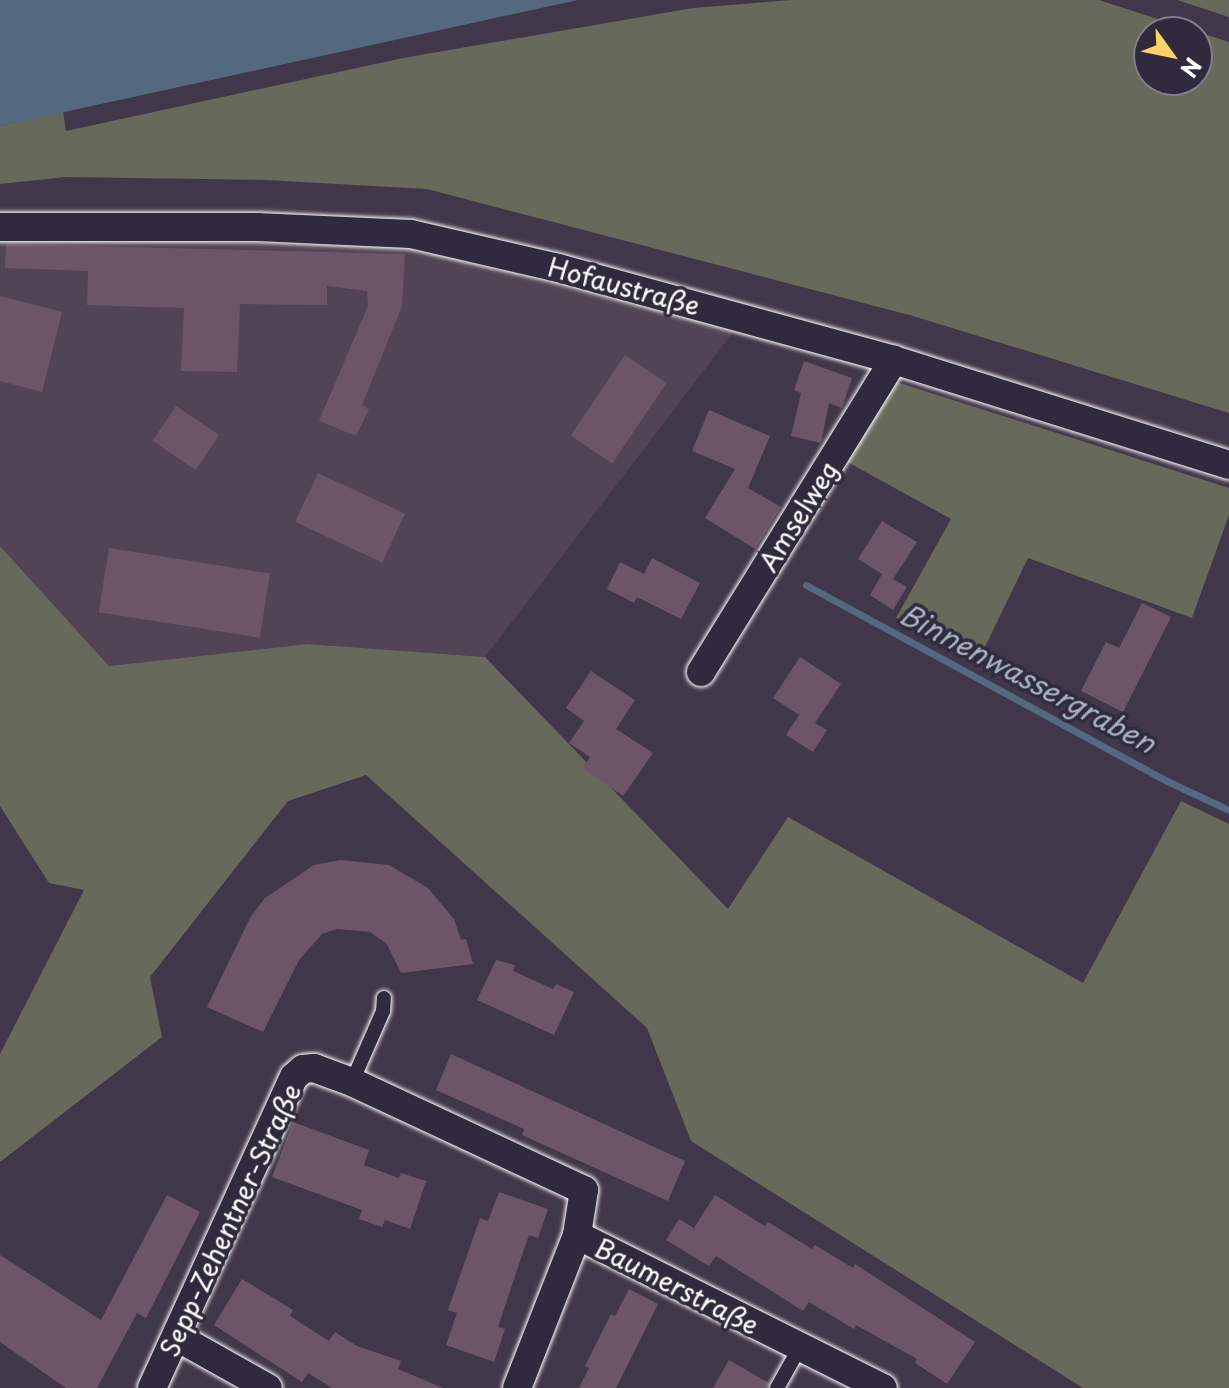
<!DOCTYPE html>
<html>
<head>
<meta charset="utf-8">
<style>
  body { margin:0 }
  #map { position:relative; width:1229px; height:1388px; overflow:hidden; background:#41374a; font-family:"Playpen Sans",sans-serif }
  div>[style] { position:absolute }
  .built>* { inset:0; background:#524456 }
  .green>* { inset:0; background:#67695a }
  .water>* { inset:0; background:#546880 }
  .stream>* { height:7px; margin:-3.5px; padding:0 3.5px; transform-origin:3.5px; border-radius:3.5px; background:#546880 }
  .building>* { inset:0; background:#6c5568; transform-origin:0 0 }
  .roads { filter:drop-shadow(0 0 2px #fff) drop-shadow(0 0 2px #fff) }
  .service>* { height:14px; margin:-7px; padding:0 7px; transform-origin:7px; border-radius:7px; background:#2f2a3d }
  .minor>* { height:28px; margin:-14px; padding:0 14px; transform-origin:14px; border-radius:14px; background:#2f2a3d }
  span { translate:-50% -50%; white-space:nowrap; text-align:center; line-height:1.15; -webkit-text-stroke:7px #2f2a3d; paint-order:stroke }
  .street-label { font-size:26px; color:#fff }
  .water-label { font-size:28px; color:#aab4c0; font-style:italic }
  .north { position:absolute; left:1133px; top:16px; width:80px; height:80px; box-sizing:border-box; background:#2f2a3d; border:2px solid #827f8b; border-radius:50%; rotate:123deg; font-size:22px; font-weight:700; line-height:32px; text-align:center; color:#fff }
  .north::after { content:''; display:block; margin:auto; width:28px; height:36px; background:#ffd166; clip-path:polygon(50% 0,100% 100%,50% 72%,0 100%) }
</style>
</head>
<body>
<div id="map">
  <div class="built">
    <div style="clip-path:polygon(0 237px,407px 247px,734px 331px,485px 657px,308px 644px,109px 666px,0 546px)"></div>
  </div>
  <div class="green">
    <div style="clip-path:polygon(evenodd,791px 0,1099px 0,1229px 42px,1229px 413px,913px 316px,427px 189px,266px 180px,65px 177px,0 184px,0 126px,63px 111px,66px 131px,403px 58px,693px 8px,791px 0,1149px 32px,1197px 32px,1197px 80px,1149px 80px,1149px 32px)"></div>
    <div style="clip-path:polygon(1177px 0,1229px 0,1229px 17px)"></div>
    <div style="clip-path:polygon(887px 379px,1229px 488px,1229px 515px,1192px 618px,1028px 558px,980px 657px,896px 618px,951px 519px,842px 459px)"></div>
    <div style="clip-path:polygon(0 546px,109px 666px,308px 644px,485px 657px,728px 909px,788px 817px,1083px 983px,1181px 801px,1229px 824px,1229px 1388px,1083px 1388px,691px 1141px,647px 1028px,366px 775px,288px 801px,150px 977px,162px 1037px,0 1162px,0 1054px,84px 890px,49px 883px,0 806px)"></div>
  </div>
  <div class="water">
    <div style="clip-path:polygon(0 0,578px 0,0 126px)"></div>
  </div>
  <div class="stream">
    <div style="left:806px;top:585px;width:411px;rotate:28.5deg"></div>
    <div style="left:1167px;top:781px;width:68px;rotate:25.1deg"></div>
  </div>
  <div class="building">
    <div style="clip-path:polygon(6px 244px,405px 254px,402px 306px,362px 405px,369px 409px,356px 436px,319px 421px,368px 306px,367px 291px,327px 286px,327px 305px,240px 304px,237px 372px,181px 371px,184px 308px,87px 305px,88px 271px,5px 268px)"></div>
    <div style="clip-path:polygon(0 296px,62px 312px,42px 392px,0 381px)"></div>
    <div style="left:625px;top:355px;width:50px;height:97px;rotate:34deg"></div>
    <div style="clip-path:polygon(804px 361px,852px 378px,842px 408px,829px 403px,821px 443px,791px 436px,801px 393px,794px 390px)"></div>
    <div style="left:176px;top:406px;width:52px;height:42px;rotate:34deg"></div>
    <div style="clip-path:polygon(709px 410px,770px 436px,748px 488px,781px 507px,755px 549px,705px 518px,735px 469px,692px 451px)"></div>
    <div style="left:318px;top:473px;width:96px;height:54px;rotate:25deg"></div>
    <div style="clip-path:polygon(882px 521px,917px 542px,893px 579px,907px 587px,893px 610px,870px 595px,882px 574px,858px 559px)"></div>
    <div style="left:109px;top:548px;width:163px;height:65px;rotate:9deg"></div>
    <div style="clip-path:polygon(652px 558px,700px 583px,681px 619px,637px 597px,634px 603px,607px 589px,620px 562px,644px 574px)"></div>
    <div style="clip-path:polygon(1142px 603px,1171px 617px,1123px 712px,1081px 691px,1106px 642px,1119px 648px)"></div>
    <div style="clip-path:polygon(800px 657px,841px 684px,815px 723px,827px 730px,813px 752px,786px 735px,799px 715px,773px 698px)"></div>
    <div style="clip-path:polygon(591px 671px,635px 700px,616px 729px,653px 753px,623px 796px,583px 768px,590px 757px,569px 743px,584px 721px,566px 708px)"></div>
    <div style="clip-path:polygon(341px 860px,389px 865px,428px 888px,454px 919px,461px 940px,466px 939px,473px 964px,401px 973px,387px 944px,370px 932px,337px 929px,322px 934px,299px 960px,263px 1032px,207px 1007px,250px 918px,265px 898px,314px 865px)"></div>
    <div style="clip-path:polygon(496px 960px,515px 965px,513px 971px,553px 989px,556px 984px,574px 992px,554px 1035px,477px 1000px)"></div>
    <div style="clip-path:polygon(451px 1054px,685px 1161px,668px 1201px,522px 1135px,524px 1129px,436px 1090px)"></div>
    <div style="clip-path:polygon(293px 1122px,369px 1150px,364px 1165px,399px 1178px,401px 1173px,426px 1181px,410px 1229px,385px 1220px,382px 1227px,359px 1219px,362px 1210px,272px 1177px)"></div>
    <div style="clip-path:polygon(499px 1192px,548px 1209px,538px 1238px,529px 1235px,521px 1258px,498px 1327px,505px 1329px,494px 1362px,446px 1345px,457px 1313px,448px 1310px,480px 1218px,488px 1221px)"></div>
    <div style="clip-path:polygon(167px 1195px,200px 1212px,146px 1318px,137px 1313px,97px 1388px,66px 1388px,0 1342px,0 1255px,101px 1320px)"></div>
    <div style="clip-path:polygon(715px 1195px,765px 1226px,768px 1222px,812px 1249px,815px 1245px,853px 1268px,855px 1264px,975px 1342px,947px 1384px,915px 1363px,917px 1359px,856px 1325px,854px 1329px,809px 1302px,803px 1311px,716px 1256px,709px 1266px,666px 1240px,679px 1219px,694px 1228px)"></div>
    <div style="clip-path:polygon(242px 1279px,293px 1310px,290px 1316px,329px 1341px,335px 1332px,357px 1346px,401px 1361px,398px 1369px,443px 1388px,332px 1388px,308px 1373px,302px 1382px,214px 1325px)"></div>
    <div style="clip-path:polygon(629px 1289px,658px 1304px,616px 1388px,579px 1388px,589px 1368px,585px 1366px,611px 1314px,615px 1316px)"></div>
    <div style="clip-path:polygon(729px 1360px,769px 1383px,767px 1388px,713px 1388px)"></div>
  </div>
  <div class="roads">
    <div class="service">
      <div style="left:352px;top:1082px;width:77px;rotate:-66.4deg"></div>
      <div style="left:383px;top:1011px;width:13px;rotate:-86deg"></div>
      <div style="left:777px;top:1388px;width:47px;rotate:-60.7deg"></div>
    </div>
    <div class="minor">
      <div style="left:0;top:227px;width:257px"></div>
      <div style="left:257px;top:227px;width:154px;rotate:2.6deg"></div>
      <div style="left:411px;top:234px;width:151px;rotate:13deg"></div>
      <div style="left:558px;top:268px;width:348px;rotate:15.3deg"></div>
      <div style="left:894px;top:360px;width:351px;rotate:17.4deg"></div>
      <div style="left:701px;top:672px;width:367px;rotate:-58.3deg"></div>
      <div style="left:577px;top:1235px;width:342px;rotate:26.6deg"></div>
      <div style="left:177px;top:1337px;width:104px;rotate:29.3deg"></div>
      <div style="left:152px;top:1388px;width:342px;rotate:-65.5deg"></div>
      <div style="left:294px;top:1077px;width:12px;rotate:-42deg"></div>
      <div style="left:303px;top:1069px;width:11px;rotate:-5deg"></div>
      <div style="left:314px;top:1068px;width:40px;rotate:20.2deg"></div>
      <div style="left:352px;top:1082px;width:256px;rotate:25deg"></div>
      <div style="left:584px;top:1190px;width:46px;rotate:98.8deg"></div>
      <div style="left:577px;top:1235px;width:164px;rotate:111.4deg"></div>
    </div>
  </div>
  <div class="street-label">
    <span style="left:624px;top:286px;rotate:15deg">Hofaustraße</span>
    <span style="left:798px;top:516px;rotate:-58deg">Amselweg</span>
    <span style="left:230px;top:1220px;rotate:-65deg">Sepp-Zehentner-Straße</span>
    <span style="left:677px;top:1286px;rotate:27deg">Baumerstraße</span>
  </div>
  <div class="water-label">
    <span style="left:1028px;top:678px;rotate:28deg">Binnenwassergraben</span>
  </div>
  <div class="north">N</div>
</div>
</body>
</html>
